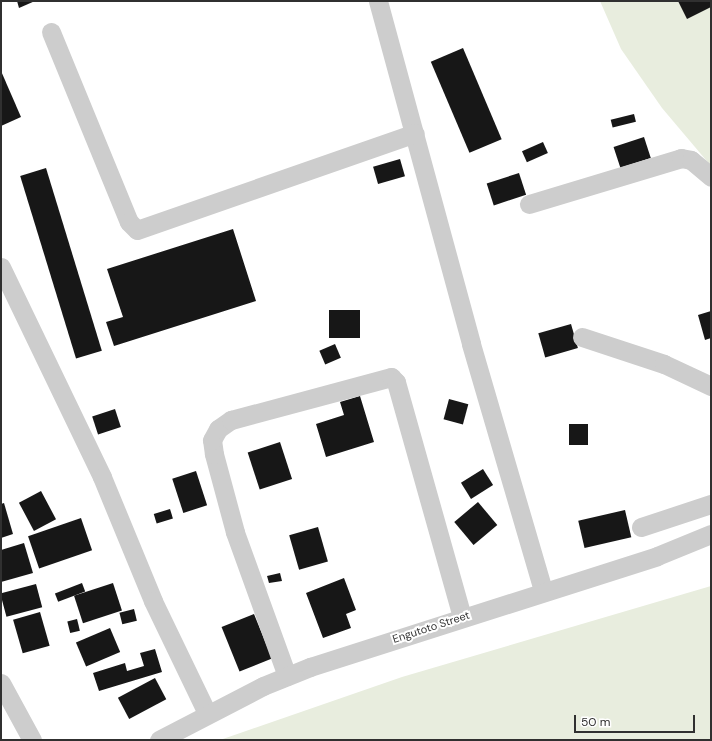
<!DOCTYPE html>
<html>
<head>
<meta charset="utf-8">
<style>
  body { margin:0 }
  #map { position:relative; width:712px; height:741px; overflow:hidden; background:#fff; font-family:"DM Sans",sans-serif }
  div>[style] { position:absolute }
  .green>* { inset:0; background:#e8edde }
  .building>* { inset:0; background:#171717; transform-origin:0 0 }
  .minor>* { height:19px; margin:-9.5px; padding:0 9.5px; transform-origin:9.5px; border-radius:9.5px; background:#cdcdcd }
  span { translate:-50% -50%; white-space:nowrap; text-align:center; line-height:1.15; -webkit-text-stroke:4px #fff; paint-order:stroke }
  .street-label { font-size:11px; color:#303030 }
  .frame { position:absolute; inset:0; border:2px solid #303030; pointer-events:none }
  .scale { position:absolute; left:574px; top:715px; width:121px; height:18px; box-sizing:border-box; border:2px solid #303030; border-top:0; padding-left:5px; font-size:12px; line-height:14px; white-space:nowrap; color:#303030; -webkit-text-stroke:3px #fff; paint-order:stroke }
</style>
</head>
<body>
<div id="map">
  <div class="green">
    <div style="clip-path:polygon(600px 1px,711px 1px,711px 166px,662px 108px,621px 49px)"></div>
    <div style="clip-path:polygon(711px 586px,711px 740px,220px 740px,402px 677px)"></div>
  </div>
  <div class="building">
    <div style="clip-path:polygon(17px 1px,35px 1px,19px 8px)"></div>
    <div style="clip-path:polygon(678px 1px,711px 1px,711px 7px,687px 19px)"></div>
    <div style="left:463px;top:48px;width:99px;height:35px;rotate:67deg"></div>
    <div style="clip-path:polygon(1px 71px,21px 117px,1px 126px)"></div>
    <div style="left:634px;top:114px;width:8px;height:24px;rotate:76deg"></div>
    <div style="left:644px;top:137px;width:22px;height:32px;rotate:72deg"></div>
    <div style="left:543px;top:142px;width:12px;height:23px;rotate:66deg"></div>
    <div style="left:400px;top:159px;width:18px;height:28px;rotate:74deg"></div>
    <div style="left:46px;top:168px;width:191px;height:27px;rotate:73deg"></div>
    <div style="left:519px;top:173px;width:23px;height:34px;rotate:72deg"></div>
    <div style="clip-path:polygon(233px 229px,256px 301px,114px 346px,106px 322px,123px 317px,107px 269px)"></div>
    <div style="left:329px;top:310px;width:31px;height:28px"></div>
    <div style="clip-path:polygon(711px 311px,711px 338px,705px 340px,698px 315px)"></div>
    <div style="left:571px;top:324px;width:25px;height:34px;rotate:74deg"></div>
    <div style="left:335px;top:344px;width:15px;height:17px;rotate:67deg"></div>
    <div style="clip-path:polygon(360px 396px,374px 442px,326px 457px,316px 424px,344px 415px,340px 402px)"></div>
    <div style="left:449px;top:399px;width:20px;height:21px;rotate:15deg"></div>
    <div style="left:115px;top:409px;width:19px;height:24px;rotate:72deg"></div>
    <div style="left:569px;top:424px;width:19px;height:21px"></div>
    <div style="left:280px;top:442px;width:39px;height:34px;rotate:72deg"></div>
    <div style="left:483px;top:469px;width:19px;height:26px;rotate:58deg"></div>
    <div style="left:196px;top:471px;width:36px;height:25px;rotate:72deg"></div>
    <div style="left:41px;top:491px;width:32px;height:25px;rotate:62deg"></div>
    <div style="left:478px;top:502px;width:30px;height:31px;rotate:50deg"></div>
    <div style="clip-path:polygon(4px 503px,13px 534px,1px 538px,1px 504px)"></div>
    <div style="left:170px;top:509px;width:10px;height:17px;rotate:73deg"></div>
    <div style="left:625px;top:510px;width:28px;height:48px;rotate:77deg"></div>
    <div style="left:81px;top:518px;width:34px;height:56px;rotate:71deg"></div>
    <div style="left:318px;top:527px;width:36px;height:30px;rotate:74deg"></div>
    <div style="clip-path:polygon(24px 543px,33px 573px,1px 582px,1px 550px)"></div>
    <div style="clip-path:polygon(280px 573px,282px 581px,269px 583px,267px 576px)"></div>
    <div style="clip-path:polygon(344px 578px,356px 610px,346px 614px,351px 628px,323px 638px,306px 593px)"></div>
    <div style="left:82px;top:583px;width:9px;height:29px;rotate:69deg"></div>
    <div style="left:113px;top:583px;width:29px;height:41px;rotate:72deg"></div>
    <div style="left:36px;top:584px;width:24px;height:37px;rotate:75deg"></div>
    <div style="left:134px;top:609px;width:12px;height:15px;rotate:76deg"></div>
    <div style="left:40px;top:612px;width:35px;height:28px;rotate:74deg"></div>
    <div style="left:254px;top:614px;width:48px;height:35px;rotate:68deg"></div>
    <div style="left:77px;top:619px;width:12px;height:10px;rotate:76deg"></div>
    <div style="left:110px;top:628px;width:26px;height:37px;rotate:67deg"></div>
    <div style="clip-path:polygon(155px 649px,162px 672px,99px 691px,93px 673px,125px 663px,127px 671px,144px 666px,140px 653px)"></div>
    <div style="left:155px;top:678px;width:24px;height:42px;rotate:62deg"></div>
  </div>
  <div class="minor">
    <div style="left:378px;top:1px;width:355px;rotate:74.8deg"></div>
    <div style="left:471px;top:344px;width:256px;rotate:73.7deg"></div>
    <div style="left:51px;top:32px;width:205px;rotate:67.7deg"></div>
    <div style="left:129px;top:222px;width:11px;rotate:45deg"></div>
    <div style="left:137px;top:230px;width:294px;rotate:-19.2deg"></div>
    <div style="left:529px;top:204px;width:159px;rotate:-16.8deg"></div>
    <div style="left:681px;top:158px;width:10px;rotate:11deg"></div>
    <div style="left:691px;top:160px;width:26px;rotate:40deg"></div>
    <div style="left:1px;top:267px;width:233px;rotate:64.3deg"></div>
    <div style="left:102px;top:477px;width:134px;rotate:67.6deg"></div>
    <div style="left:153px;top:601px;width:124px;rotate:64.3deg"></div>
    <div style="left:582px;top:337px;width:86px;rotate:18.2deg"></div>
    <div style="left:664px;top:364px;width:52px;rotate:25.1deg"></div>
    <div style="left:641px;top:527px;width:74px;rotate:-18.2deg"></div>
    <div style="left:287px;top:676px;width:153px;rotate:-109.9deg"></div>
    <div style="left:235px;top:532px;width:81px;rotate:-105.1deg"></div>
    <div style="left:214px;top:454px;width:14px;rotate:-98deg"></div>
    <div style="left:212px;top:440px;width:13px;rotate:-61deg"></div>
    <div style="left:218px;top:429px;width:16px;rotate:-35deg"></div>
    <div style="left:231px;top:420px;width:166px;rotate:-15deg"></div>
    <div style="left:391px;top:377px;width:7px;rotate:45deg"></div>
    <div style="left:396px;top:382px;width:244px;rotate:74.3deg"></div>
    <div style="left:1px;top:683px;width:65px;rotate:61.5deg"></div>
    <div style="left:159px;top:740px;width:117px;rotate:-27.4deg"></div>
    <div style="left:263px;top:686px;width:51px;rotate:-22deg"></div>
    <div style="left:310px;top:667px;width:364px;rotate:-17.7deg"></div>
    <div style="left:657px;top:556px;width:58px;rotate:-22.2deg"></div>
  </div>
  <div class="street-label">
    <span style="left:431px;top:627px;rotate:-18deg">Engutoto Street</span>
  </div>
  <div class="frame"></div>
  <div class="scale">50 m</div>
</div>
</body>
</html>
